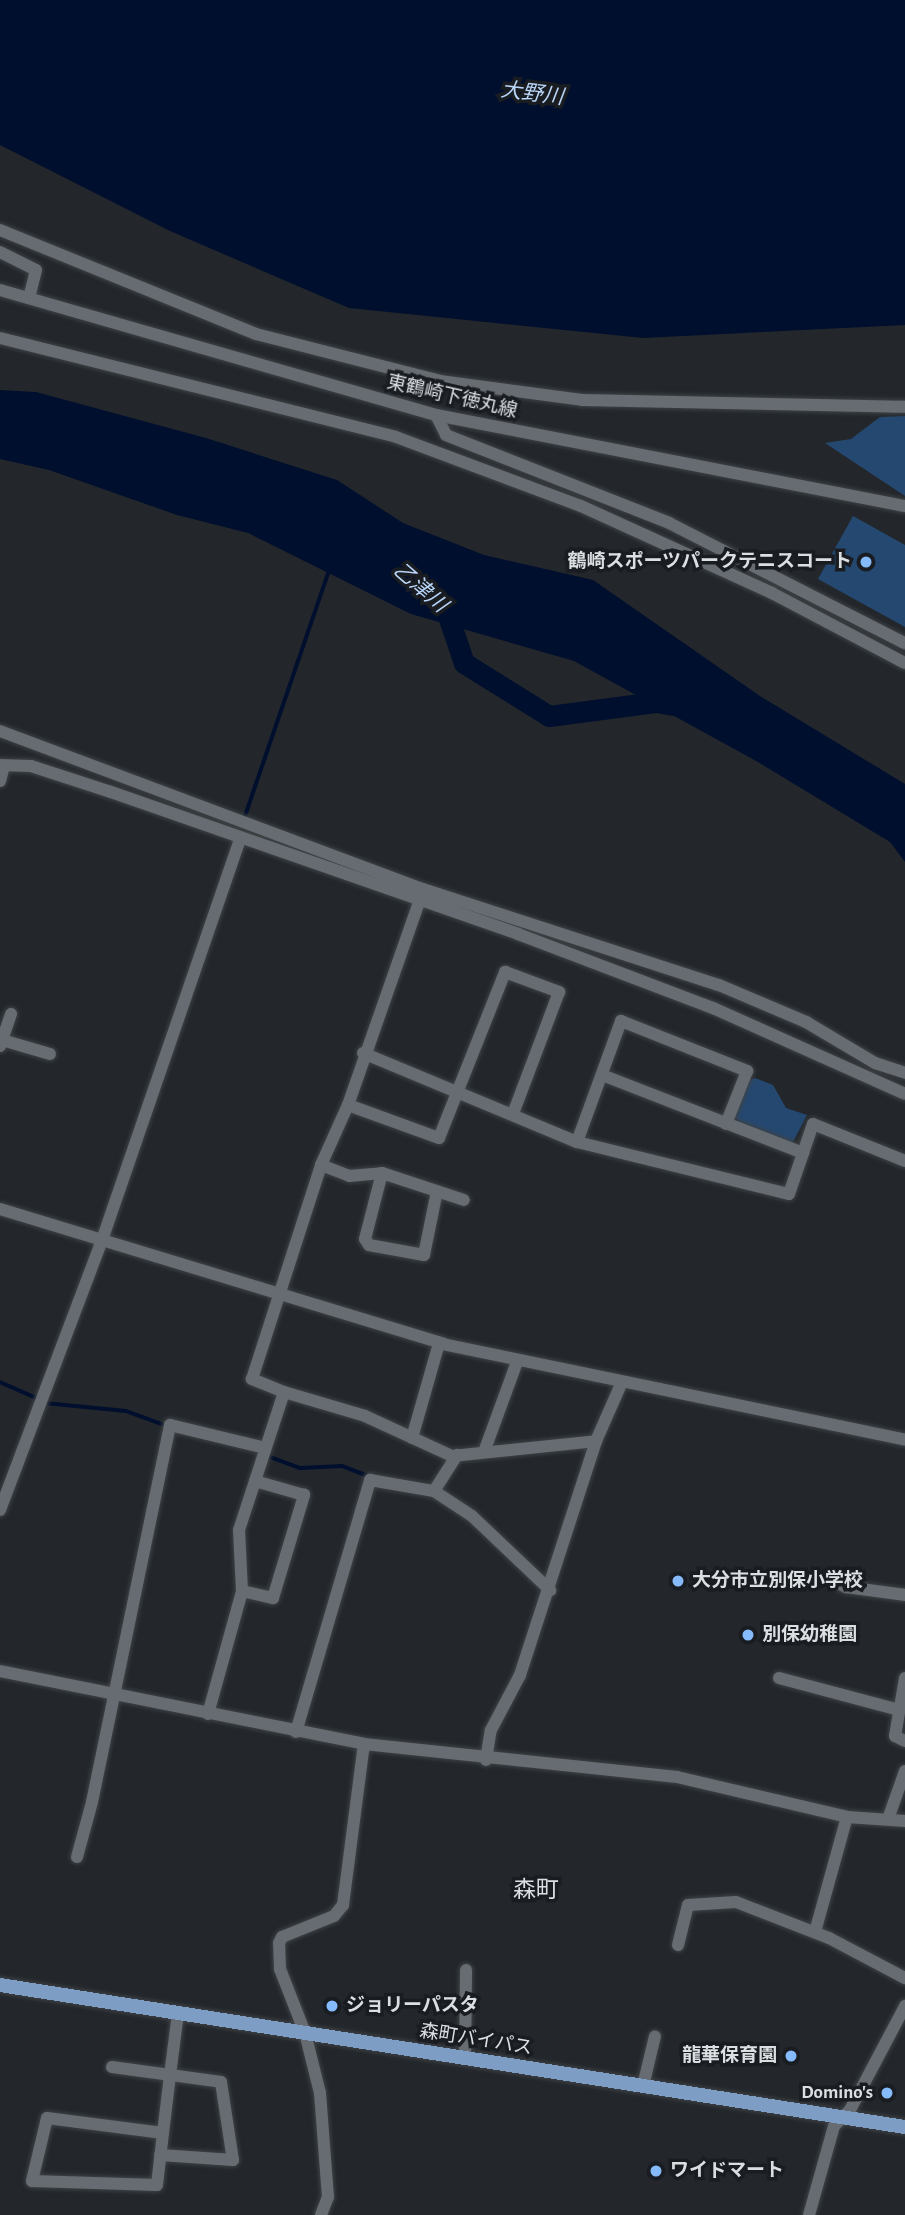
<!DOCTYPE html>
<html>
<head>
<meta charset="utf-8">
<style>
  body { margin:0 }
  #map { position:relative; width:905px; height:2215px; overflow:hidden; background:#23272c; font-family:"Alegreya Sans","Noto Sans JP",sans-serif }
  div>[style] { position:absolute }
  .green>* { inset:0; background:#254871 }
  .water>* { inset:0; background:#000f2d }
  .stream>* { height:3.5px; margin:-1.75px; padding:0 1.75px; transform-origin:1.75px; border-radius:1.75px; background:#000f2d }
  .river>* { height:21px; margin:-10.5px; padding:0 10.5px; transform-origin:10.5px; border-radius:10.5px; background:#000f2d }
  .roads { filter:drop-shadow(0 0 2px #3e4245) drop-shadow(0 0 2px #3e4245) }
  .minor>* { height:12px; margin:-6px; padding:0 6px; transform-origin:6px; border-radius:6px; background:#676c72 }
  .major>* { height:14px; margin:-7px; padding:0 7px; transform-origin:7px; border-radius:7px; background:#7d9dc4 }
  .dots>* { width:19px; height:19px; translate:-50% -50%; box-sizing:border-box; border:4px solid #191d22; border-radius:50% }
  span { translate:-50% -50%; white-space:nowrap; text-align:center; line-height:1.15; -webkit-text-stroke:7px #191d22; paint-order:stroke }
  .street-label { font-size:19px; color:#dcdfe2 }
  .poi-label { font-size:19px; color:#dcdfe2; font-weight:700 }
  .right { translate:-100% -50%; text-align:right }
  .left { translate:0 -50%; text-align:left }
  .water-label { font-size:21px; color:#b9d5f8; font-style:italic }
  .quarter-label { font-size:23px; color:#dcdfe2 }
</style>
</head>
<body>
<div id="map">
  <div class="green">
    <div style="clip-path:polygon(905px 416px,905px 496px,825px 443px,851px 439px,880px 417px)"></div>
    <div style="clip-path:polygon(853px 516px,905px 545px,905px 627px,818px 579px)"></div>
    <div style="clip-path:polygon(755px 1078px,773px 1085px,786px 1108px,807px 1115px,792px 1144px,739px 1123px,735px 1116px,748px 1080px)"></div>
  </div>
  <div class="water">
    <div style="clip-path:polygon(0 0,905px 0,905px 325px,643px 338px,349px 308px,170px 231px,0 145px)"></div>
    <div style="clip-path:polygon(0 390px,36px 392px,206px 438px,337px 480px,403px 523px,484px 555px,593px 580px,760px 696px,905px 784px,905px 862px,890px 842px,758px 762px,574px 661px,411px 614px,248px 533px,177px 515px,49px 470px,0 459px)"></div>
  </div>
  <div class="stream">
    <div style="left:244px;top:819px;width:260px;rotate:-71.1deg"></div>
    <div style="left:0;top:1382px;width:43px;rotate:23.6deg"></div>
    <div style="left:45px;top:1403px;width:81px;rotate:5.6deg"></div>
    <div style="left:126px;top:1411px;width:38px;rotate:20deg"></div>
    <div style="left:270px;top:1457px;width:32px;rotate:20deg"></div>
    <div style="left:300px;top:1468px;width:42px;rotate:-2.7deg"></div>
    <div style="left:342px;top:1466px;width:26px;rotate:21deg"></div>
  </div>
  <div class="river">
    <div style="left:444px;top:604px;width:62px;rotate:71.3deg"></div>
    <div style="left:464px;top:663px;width:100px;rotate:31.9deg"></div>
    <div style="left:549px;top:716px;width:107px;rotate:-7.5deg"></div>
    <div style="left:655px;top:702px;width:20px;rotate:9deg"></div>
  </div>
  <div class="roads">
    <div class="minor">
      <div style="left:0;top:230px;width:276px;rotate:22.1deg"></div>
      <div style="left:256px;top:334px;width:190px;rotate:14.3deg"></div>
      <div style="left:440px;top:381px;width:143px;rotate:7.6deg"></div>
      <div style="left:582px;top:400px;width:323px;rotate:1.2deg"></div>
      <div style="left:0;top:252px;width:40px;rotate:26.6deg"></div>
      <div style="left:36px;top:270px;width:29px;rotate:104deg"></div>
      <div style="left:0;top:290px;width:454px;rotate:16deg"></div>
      <div style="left:436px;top:415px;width:478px;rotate:11deg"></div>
      <div style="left:0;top:338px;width:408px;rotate:14deg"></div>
      <div style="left:396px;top:437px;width:197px;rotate:20.5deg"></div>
      <div style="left:581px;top:506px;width:210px;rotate:24.5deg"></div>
      <div style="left:772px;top:593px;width:150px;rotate:27.8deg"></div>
      <div style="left:436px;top:415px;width:22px;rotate:63deg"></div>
      <div style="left:446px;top:435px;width:240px;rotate:21.5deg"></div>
      <div style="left:669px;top:523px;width:265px;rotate:27deg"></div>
      <div style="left:0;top:731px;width:452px;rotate:20.5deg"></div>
      <div style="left:423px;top:889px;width:311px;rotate:18deg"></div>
      <div style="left:719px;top:985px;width:95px;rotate:23deg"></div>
      <div style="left:806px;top:1022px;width:80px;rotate:30.7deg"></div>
      <div style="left:875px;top:1063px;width:32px;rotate:18deg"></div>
      <div style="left:0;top:765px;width:31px;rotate:2deg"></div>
      <div style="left:31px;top:766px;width:84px;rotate:18deg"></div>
      <div style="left:111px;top:792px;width:431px;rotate:19.2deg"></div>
      <div style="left:518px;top:934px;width:209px;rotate:20.8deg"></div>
      <div style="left:713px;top:1008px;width:210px;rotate:24.1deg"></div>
      <div style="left:0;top:781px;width:16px;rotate:-75deg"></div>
      <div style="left:2px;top:1040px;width:50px;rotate:16.3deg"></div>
      <div style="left:0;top:1046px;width:34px;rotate:-71deg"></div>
      <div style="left:363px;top:1053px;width:232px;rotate:22.6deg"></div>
      <div style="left:577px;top:1142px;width:218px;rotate:13.8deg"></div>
      <div style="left:789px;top:1194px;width:74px;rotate:-71.1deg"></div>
      <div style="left:813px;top:1124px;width:99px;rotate:21.9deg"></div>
      <div style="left:602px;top:1075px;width:216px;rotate:21.2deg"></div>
      <div style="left:348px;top:1105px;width:97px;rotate:19.9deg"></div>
      <div style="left:439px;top:1138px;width:179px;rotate:-68.3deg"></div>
      <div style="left:505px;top:972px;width:58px;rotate:20.3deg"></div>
      <div style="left:559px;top:992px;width:130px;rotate:110.7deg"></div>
      <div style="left:577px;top:1142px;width:129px;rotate:-70deg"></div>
      <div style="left:621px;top:1021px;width:136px;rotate:21.6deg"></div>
      <div style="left:747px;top:1071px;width:57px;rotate:111.6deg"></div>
      <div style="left:321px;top:1165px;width:30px;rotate:21deg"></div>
      <div style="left:349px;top:1176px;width:33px;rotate:-5deg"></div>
      <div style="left:382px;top:1173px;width:86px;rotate:18.2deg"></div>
      <div style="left:382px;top:1173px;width:68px;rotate:104.4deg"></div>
      <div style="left:365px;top:1239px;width:7px;rotate:56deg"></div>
      <div style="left:369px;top:1245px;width:56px;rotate:10.3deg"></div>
      <div style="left:424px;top:1255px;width:65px;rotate:-78.5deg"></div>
      <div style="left:0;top:1209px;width:463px;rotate:16.9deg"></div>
      <div style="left:443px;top:1344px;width:472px;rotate:11.7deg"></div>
      <div style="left:284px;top:1392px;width:84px;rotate:16.5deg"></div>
      <div style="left:365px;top:1416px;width:96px;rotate:24.7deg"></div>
      <div style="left:452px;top:1456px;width:145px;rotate:-5.9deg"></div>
      <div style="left:412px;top:1438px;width:99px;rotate:-74.1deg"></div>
      <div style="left:484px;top:1452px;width:96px;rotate:-69.9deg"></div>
      <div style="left:434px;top:1491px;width:45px;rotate:33.3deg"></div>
      <div style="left:472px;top:1516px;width:108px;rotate:43.5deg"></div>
      <div style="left:0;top:1510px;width:285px;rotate:-69.3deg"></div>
      <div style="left:101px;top:1243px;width:427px;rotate:-71deg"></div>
      <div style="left:830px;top:1579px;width:18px;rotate:27deg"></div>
      <div style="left:846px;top:1587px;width:60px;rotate:7.7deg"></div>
      <div style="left:242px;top:1591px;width:32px;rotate:13deg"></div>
      <div style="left:273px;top:1598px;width:108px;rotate:-73.2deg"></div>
      <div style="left:304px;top:1495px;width:51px;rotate:-164.1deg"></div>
      <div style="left:0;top:1671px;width:371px;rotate:11.3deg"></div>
      <div style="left:364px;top:1744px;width:315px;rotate:6deg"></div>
      <div style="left:677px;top:1777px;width:175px;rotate:13.2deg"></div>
      <div style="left:847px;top:1817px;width:58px;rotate:3.9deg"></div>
      <div style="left:779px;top:1678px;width:124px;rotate:14.9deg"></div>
      <div style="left:905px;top:1678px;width:59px;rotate:99.8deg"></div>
      <div style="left:895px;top:1736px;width:11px;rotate:27deg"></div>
      <div style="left:208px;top:1714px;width:128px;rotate:-74.5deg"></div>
      <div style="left:242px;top:1591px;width:61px;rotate:-92.8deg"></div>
      <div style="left:239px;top:1530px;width:145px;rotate:-71.9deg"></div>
      <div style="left:284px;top:1392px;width:35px;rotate:-158deg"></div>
      <div style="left:252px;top:1379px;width:225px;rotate:-72.1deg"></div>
      <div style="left:321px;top:1165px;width:66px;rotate:-65.8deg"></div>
      <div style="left:348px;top:1105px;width:215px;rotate:-70.7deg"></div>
      <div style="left:296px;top:1732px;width:263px;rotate:-73.6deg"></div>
      <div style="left:370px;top:1480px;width:65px;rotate:9.8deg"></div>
      <div style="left:434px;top:1491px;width:43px;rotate:-57.4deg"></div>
      <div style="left:486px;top:1760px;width:30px;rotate:-81deg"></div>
      <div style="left:491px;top:1730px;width:62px;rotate:-62.2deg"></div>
      <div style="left:520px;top:1675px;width:246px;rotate:-72deg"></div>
      <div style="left:596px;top:1441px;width:64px;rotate:-66.2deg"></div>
      <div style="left:888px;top:1819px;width:51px;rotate:-70.5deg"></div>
      <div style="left:77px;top:1857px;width:57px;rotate:-74.7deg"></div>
      <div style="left:92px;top:1802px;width:385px;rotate:-78.3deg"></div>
      <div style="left:170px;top:1425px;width:98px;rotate:13.6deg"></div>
      <div style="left:815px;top:1932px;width:119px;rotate:-74.5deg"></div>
      <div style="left:678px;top:1945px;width:41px;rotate:-76deg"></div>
      <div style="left:688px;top:1905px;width:48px;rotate:-3.6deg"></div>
      <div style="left:736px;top:1902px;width:100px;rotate:21.2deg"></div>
      <div style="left:829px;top:1938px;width:86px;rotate:27.8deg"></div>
      <div style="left:465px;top:2058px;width:88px;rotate:-89.3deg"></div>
      <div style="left:112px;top:2067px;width:110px;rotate:7.8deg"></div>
      <div style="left:221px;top:2082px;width:79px;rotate:81.3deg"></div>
      <div style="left:233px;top:2160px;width:73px;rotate:-176.1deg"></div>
      <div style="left:643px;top:2086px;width:51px;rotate:-76.5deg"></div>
      <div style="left:163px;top:2133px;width:117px;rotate:-172.6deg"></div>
      <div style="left:47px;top:2118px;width:65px;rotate:103.4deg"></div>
      <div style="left:32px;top:2181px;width:125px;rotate:1.8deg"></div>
      <div style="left:157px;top:2185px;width:52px;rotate:-83.4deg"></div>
      <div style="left:163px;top:2133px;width:58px;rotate:-83.1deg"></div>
      <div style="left:170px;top:2075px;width:63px;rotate:-82.6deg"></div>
      <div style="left:321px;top:2215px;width:19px;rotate:-69deg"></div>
      <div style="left:328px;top:2197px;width:104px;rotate:-94.4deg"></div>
      <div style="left:320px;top:2093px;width:62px;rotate:-104deg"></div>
      <div style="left:305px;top:2033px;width:69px;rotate:-111.3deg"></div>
      <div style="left:280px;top:1969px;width:26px;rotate:-92deg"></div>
      <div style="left:279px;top:1943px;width:7px;rotate:-63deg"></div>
      <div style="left:282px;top:1937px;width:56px;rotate:-22deg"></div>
      <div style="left:334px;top:1916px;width:14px;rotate:-51deg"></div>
      <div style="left:343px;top:1905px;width:162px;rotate:-82.6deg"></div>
      <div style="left:809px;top:2215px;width:92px;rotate:-74.3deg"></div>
      <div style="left:834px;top:2126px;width:23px;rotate:-45deg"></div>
      <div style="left:850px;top:2110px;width:118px;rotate:-62.1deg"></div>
    </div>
    <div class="major">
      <div style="left:0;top:1985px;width:916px;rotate:8.92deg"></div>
    </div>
  </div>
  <div class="dots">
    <div style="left:866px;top:562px;background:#86bbfb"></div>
    <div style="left:678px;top:1581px;background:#86bbfb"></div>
    <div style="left:748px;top:1635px;background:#86bbfb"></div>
    <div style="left:332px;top:2006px;background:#86bbfb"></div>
    <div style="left:791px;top:2056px;background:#86bbfb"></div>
    <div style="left:887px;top:2093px;background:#86bbfb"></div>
    <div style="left:656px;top:2171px;background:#86bbfb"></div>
  </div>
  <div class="street-label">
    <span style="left:452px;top:397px;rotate:13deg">東鶴崎下徳丸線</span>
    <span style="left:476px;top:2040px;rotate:9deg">森町バイパス</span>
  </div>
  <div class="poi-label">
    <span class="right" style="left:852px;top:562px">鶴崎スポーツパークテニスコート</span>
    <span class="left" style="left:692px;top:1581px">大分市立別保小学校</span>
    <span class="left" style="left:762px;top:1635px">別保幼稚園</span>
    <span class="left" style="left:346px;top:2006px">ジョリーパスタ</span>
    <span class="right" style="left:777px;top:2056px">龍華保育園</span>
    <span class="right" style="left:873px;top:2093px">Domino's</span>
    <span class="left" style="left:670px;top:2171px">ワイドマート</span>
  </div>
  <div class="water-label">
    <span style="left:532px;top:94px;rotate:7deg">大野川</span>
    <span style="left:420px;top:588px;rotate:41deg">乙津川</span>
  </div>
  <div class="quarter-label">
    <span style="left:536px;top:1891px">森町</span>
  </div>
</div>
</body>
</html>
